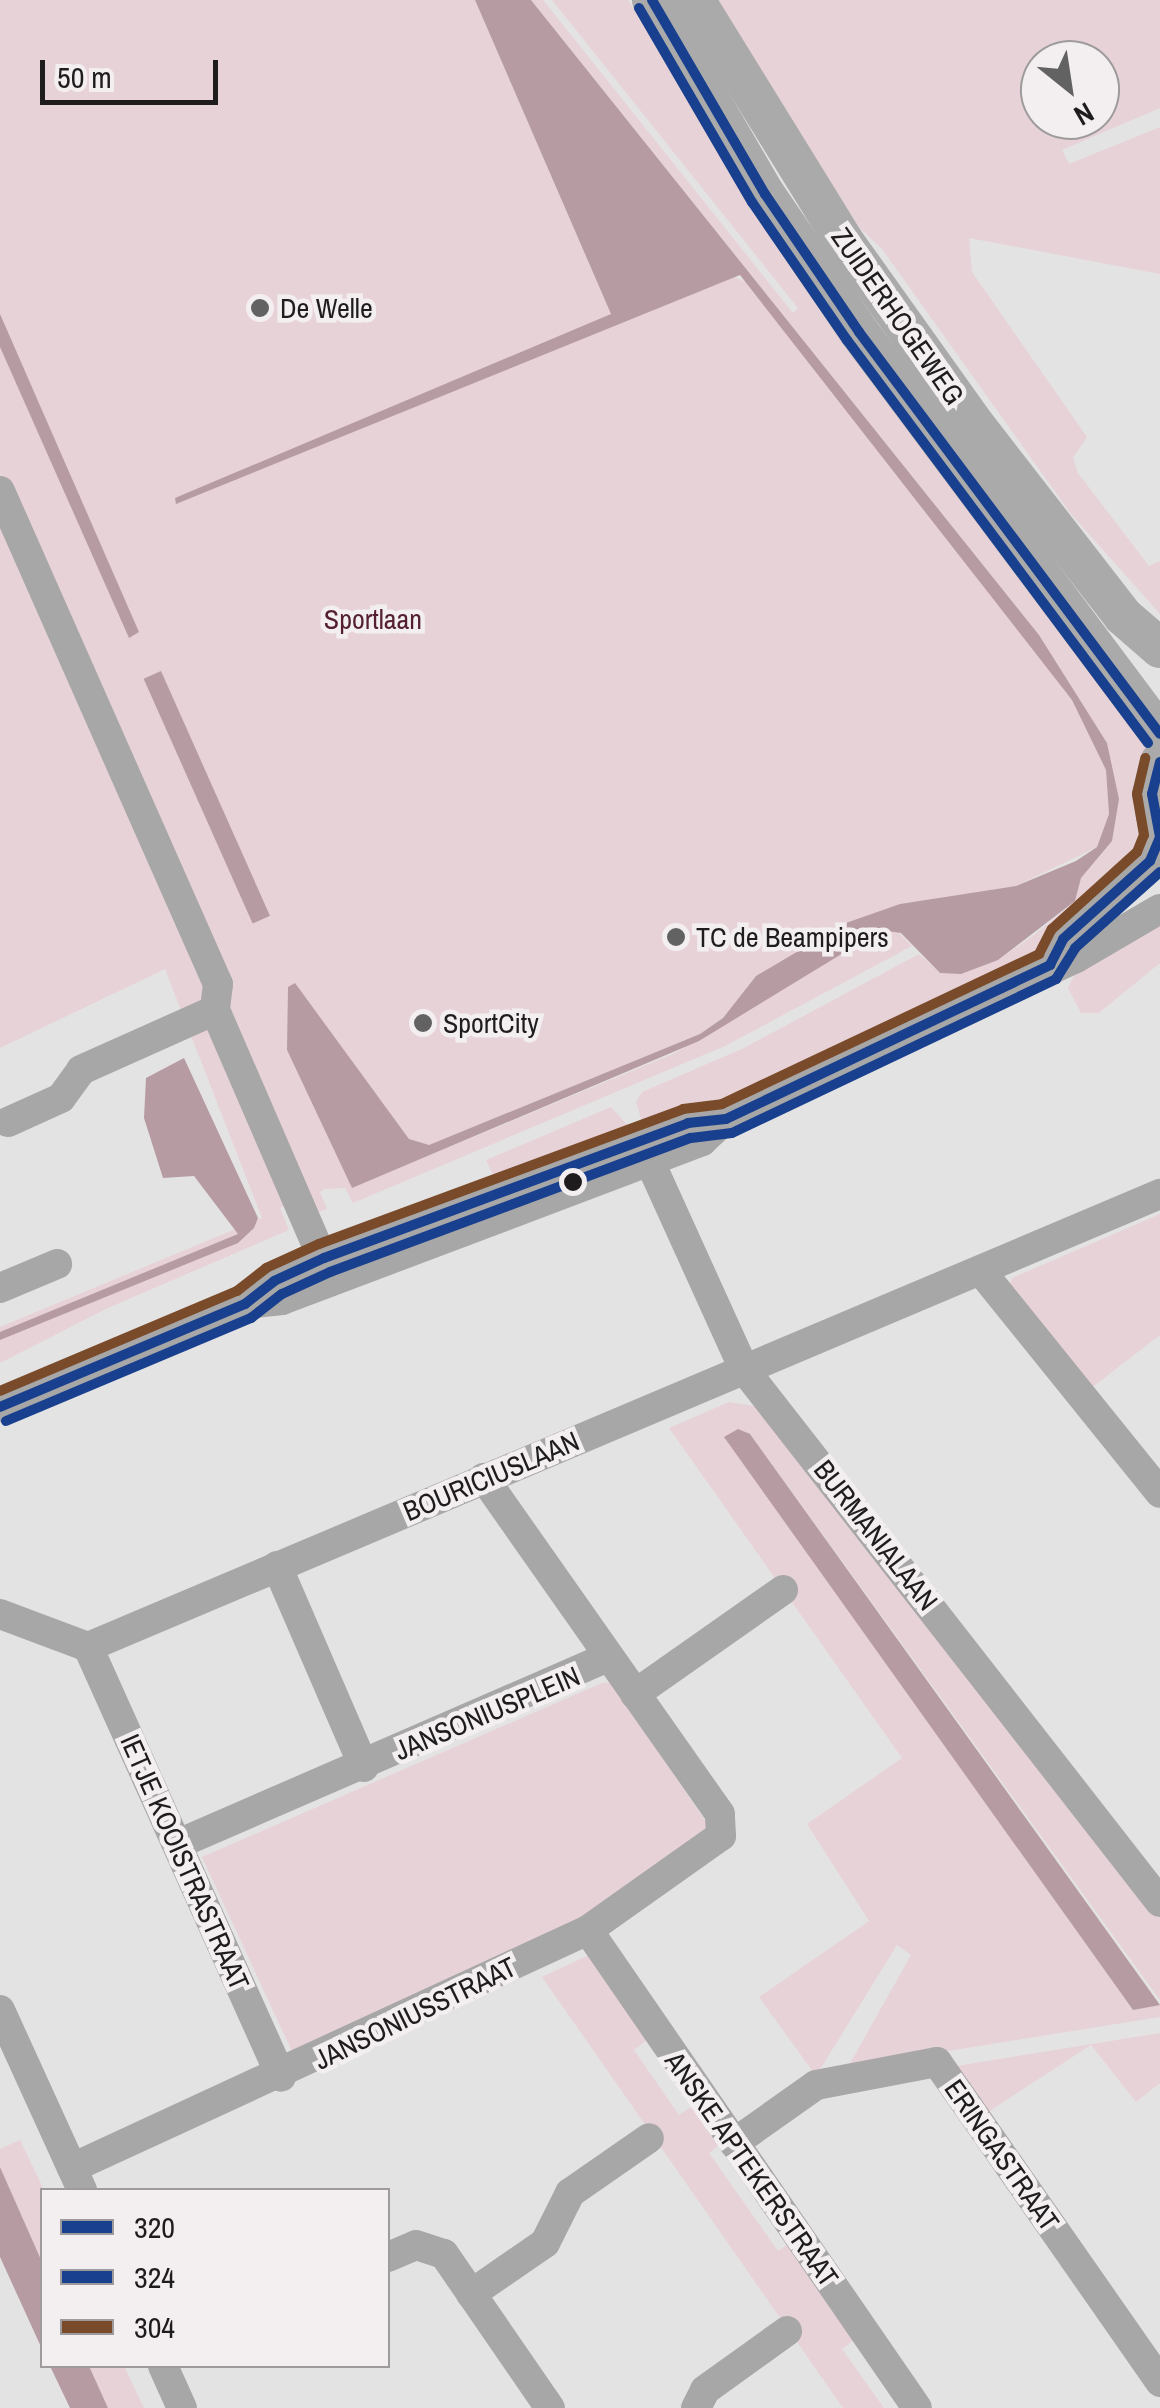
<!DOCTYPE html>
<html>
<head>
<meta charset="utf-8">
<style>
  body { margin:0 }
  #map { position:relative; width:1160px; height:2408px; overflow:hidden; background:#e4e3e3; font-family:"Archivo Narrow",sans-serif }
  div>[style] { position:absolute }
  .green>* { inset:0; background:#e7d2d8 }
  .water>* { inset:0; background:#b79ba3; transform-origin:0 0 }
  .minor>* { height:30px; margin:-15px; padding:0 15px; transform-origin:15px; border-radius:15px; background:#a8a7a7 }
  .major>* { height:40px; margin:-20px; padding:0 20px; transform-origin:20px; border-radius:20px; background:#aaa }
  .bus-1>* { height:10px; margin:-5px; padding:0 5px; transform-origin:5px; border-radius:5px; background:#19408f }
  .bus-2>* { height:10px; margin:-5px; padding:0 5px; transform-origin:5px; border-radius:5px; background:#19408f }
  .bus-3>* { height:10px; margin:-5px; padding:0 5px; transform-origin:5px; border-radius:5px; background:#7a4b2a }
  .dots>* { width:28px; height:28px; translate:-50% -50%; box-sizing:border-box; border:5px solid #f3eff0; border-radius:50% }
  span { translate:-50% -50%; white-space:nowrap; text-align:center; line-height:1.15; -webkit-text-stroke:9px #f3eff0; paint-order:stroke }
  .poi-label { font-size:28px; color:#1e1c1d }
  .left { translate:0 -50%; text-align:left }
  .street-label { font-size:28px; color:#1e1c1d }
  .park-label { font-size:28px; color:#541f33 }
  .legend { position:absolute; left:40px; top:2188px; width:350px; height:180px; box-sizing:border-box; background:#f3eff0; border:2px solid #9e9b9c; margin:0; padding:12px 18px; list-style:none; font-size:30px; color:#1e1c1d }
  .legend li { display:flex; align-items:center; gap:20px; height:50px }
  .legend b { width:50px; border:2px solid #9e9b9c }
  .north { position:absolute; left:1020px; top:40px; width:100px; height:100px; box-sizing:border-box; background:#f3eff0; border:2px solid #9e9b9c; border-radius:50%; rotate:150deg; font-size:28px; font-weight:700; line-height:40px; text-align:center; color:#1e1c1d }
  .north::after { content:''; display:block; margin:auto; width:35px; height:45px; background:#636262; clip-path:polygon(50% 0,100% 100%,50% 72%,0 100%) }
  .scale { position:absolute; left:40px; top:60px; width:178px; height:45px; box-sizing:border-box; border:5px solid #1e1c1d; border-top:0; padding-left:12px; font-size:30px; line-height:35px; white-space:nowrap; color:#1e1c1d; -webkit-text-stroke:8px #f3eff0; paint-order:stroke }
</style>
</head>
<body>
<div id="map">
  <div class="green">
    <div style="clip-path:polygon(0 0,475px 0,611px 314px,609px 324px,730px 275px,752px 285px,1073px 700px,1106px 770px,1109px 814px,1097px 847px,1016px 886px,900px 904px,756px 976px,723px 1018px,700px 1034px,429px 1145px,409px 1139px,295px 984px,287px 1050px,353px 1187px,675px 1053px,881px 930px,894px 928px,912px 946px,725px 1046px,353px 1203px,345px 1188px,325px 1189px,320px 1192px,327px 1209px,316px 1213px,308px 1196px,280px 1208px,289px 1230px,108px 1308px,0 1363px,0 1327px,262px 1218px,165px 969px,0 1048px)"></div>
    <div style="clip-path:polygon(531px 0,543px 0,793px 313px,798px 308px,552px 0,628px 0,716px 141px,1150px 735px,1138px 861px,1045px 948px,792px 1072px,644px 1129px,636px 1102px,642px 1092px,744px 1048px,919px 954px,940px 973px,998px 960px,1034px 935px,1075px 901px,1081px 878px,1112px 841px,1107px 743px,1039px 635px)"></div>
    <div style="clip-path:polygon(evenodd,712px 0,1160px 0,1160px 108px,1062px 150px,1069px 164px,1160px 127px,1160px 274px,969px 238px,972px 272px,1087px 437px,1073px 458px,1078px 473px,1149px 566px,1160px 561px,1160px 614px,1071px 514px,882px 249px,860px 228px,712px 0,1040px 60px,1100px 60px,1100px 120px,1040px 120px,1040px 60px)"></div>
    <div style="clip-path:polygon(1160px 916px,1160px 963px,1099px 1013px,1081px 1013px,1068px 988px,1075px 973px)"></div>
    <div style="clip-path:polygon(611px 1107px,633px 1131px,587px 1151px,493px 1175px,486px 1160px)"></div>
    <div style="clip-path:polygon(1160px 1214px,1160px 1335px,1090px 1389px,1009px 1286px,1012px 1278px)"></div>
    <div style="clip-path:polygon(729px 1402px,755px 1406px,1160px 1910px,1160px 2000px,750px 1434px,725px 1437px,1132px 2009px,1160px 2005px,1160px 2017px,848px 2067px,911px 1955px,897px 1945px,816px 2076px,759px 1997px,869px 1921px,807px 1824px,902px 1758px,669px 1428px)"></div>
    <div style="clip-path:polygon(602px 1683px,611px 1683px,709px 1826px,591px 1916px,294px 2056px,202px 1857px)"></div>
    <div style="clip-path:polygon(591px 1954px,647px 2040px,634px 2050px,679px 2115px,693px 2106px,719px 2145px,709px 2153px,778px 2251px,788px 2244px,855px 2339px,842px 2349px,884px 2408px,843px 2408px,542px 1977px)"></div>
    <div style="clip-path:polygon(1160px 2033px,1160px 2083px,1136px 2102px,1091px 2045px,988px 2112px,956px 2066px)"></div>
    <div style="clip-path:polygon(20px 2140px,44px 2190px,42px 2262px,0 2167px,0 2149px)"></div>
    <div style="clip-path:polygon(89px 2366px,124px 2366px,144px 2408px,108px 2408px)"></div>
  </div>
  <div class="water">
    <div style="clip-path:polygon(475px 0,531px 0,1039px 635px,1107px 743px,1119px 799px,1112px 841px,1081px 878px,1075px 901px,998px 960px,961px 974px,940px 973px,901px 933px,881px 930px,699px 1041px,352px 1188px,287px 1050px,288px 987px,295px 983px,409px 1139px,429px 1145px,700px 1034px,723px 1018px,756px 976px,846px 923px,900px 904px,1016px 886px,1076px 861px,1097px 847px,1109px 814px,1106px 770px,1072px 700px,740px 275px,176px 504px,175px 498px,611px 314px)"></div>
    <div style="clip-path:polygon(0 314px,139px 632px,129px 638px,0 347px)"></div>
    <div style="left:161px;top:671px;width:268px;height:19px;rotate:66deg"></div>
    <div style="clip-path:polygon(184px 1058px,258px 1218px,254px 1228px,238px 1243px,0 1340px,0 1332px,238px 1234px,194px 1176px,163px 1178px,144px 1118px,146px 1078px)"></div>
    <div style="clip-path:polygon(738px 1429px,750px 1434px,1160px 2005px,1133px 2010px,724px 1437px)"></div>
    <div style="clip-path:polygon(0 2167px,42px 2262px,42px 2349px,0 2257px)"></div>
    <div style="clip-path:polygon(50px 2366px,89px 2366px,108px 2408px,70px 2408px)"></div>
  </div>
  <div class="minor">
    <div style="left:0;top:491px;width:539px;rotate:66.15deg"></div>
    <div style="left:218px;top:984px;width:26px;rotate:97deg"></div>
    <div style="left:215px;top:1010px;width:294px;rotate:66.6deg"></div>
    <div style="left:1050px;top:965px;width:29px;rotate:-63deg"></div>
    <div style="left:1063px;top:939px;width:97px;rotate:-39.6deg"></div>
    <div style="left:1138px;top:877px;width:46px;rotate:-61.2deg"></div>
    <div style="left:8px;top:1122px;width:58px;rotate:-24.4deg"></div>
    <div style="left:61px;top:1098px;width:34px;rotate:-54deg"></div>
    <div style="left:81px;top:1070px;width:147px;rotate:-24.1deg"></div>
    <div style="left:640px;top:1140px;width:252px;rotate:65.6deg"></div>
    <div style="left:744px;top:1369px;width:676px;rotate:52.03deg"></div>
    <div style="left:981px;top:1271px;width:285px;rotate:51.1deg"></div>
    <div style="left:0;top:1288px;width:62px;rotate:-22.8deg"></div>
    <div style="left:256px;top:1296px;width:23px;rotate:-40deg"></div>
    <div style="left:274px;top:1281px;width:124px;rotate:-22.8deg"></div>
    <div style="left:388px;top:1233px;width:320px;rotate:-20.1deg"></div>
    <div style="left:688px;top:1123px;width:38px;rotate:-6deg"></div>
    <div style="left:0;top:1407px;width:266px;rotate:-22.8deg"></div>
    <div style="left:245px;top:1304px;width:37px;rotate:-6deg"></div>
    <div style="left:282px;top:1300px;width:449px;rotate:-20.7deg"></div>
    <div style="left:702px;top:1141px;width:33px;rotate:-43deg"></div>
    <div style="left:726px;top:1119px;width:385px;rotate:-24.7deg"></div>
    <div style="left:1076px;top:958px;width:97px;rotate:-30.3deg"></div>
    <div style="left:277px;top:1566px;width:219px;rotate:66.6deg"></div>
    <div style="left:0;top:1614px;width:94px;rotate:20.6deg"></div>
    <div style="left:88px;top:1647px;width:1164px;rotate:-22.91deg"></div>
    <div style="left:88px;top:1647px;width:471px;rotate:65.8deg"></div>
    <div style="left:635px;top:1694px;width:181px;rotate:-35.1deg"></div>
    <div style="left:178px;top:1844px;width:470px;rotate:-23.5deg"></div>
    <div style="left:588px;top:1930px;width:580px;rotate:55.46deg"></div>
    <div style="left:0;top:2010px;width:198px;rotate:65.5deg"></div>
    <div style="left:734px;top:2143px;width:100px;rotate:-35.3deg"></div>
    <div style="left:816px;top:2085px;width:123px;rotate:-10.8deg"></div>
    <div style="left:937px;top:2062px;width:390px;rotate:55.1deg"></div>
    <div style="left:72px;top:2168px;width:568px;rotate:-24.76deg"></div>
    <div style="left:588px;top:1930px;width:163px;rotate:-35.3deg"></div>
    <div style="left:721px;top:1836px;width:22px;rotate:-93deg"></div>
    <div style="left:720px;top:1814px;width:411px;rotate:-125.1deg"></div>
    <div style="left:388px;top:2257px;width:30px;rotate:-23deg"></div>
    <div style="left:416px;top:2245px;width:29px;rotate:18deg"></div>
    <div style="left:444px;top:2254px;width:187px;rotate:55.5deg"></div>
    <div style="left:471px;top:2294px;width:90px;rotate:-34.6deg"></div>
    <div style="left:545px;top:2243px;width:56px;rotate:-63.4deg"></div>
    <div style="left:570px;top:2193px;width:96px;rotate:-34.8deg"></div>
    <div style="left:163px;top:2366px;width:46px;rotate:65.7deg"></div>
    <div style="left:696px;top:2408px;width:20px;rotate:-63deg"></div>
    <div style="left:705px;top:2390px;width:101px;rotate:-35.7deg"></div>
  </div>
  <div class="major">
    <div style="left:652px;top:0;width:225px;rotate:59.8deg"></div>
    <div style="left:765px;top:194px;width:167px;rotate:55.7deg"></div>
    <div style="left:859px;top:332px;width:502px;rotate:53.18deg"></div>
    <div style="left:695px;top:0;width:282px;rotate:58.3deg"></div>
    <div style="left:843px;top:240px;width:227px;rotate:54.5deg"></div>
    <div style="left:975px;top:425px;width:242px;rotate:52.2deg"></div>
    <div style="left:1123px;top:616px;width:49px;rotate:40.9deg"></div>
    <div style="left:1160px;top:762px;width:33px;rotate:104deg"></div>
    <div style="left:1152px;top:794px;width:45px;rotate:79.7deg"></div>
  </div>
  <div class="bus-1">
    <div style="left:652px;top:0;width:225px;rotate:59.8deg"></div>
    <div style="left:765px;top:194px;width:167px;rotate:55.7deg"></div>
    <div style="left:859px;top:332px;width:502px;rotate:53.18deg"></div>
    <div style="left:0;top:1407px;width:266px;rotate:-22.8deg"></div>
    <div style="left:245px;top:1304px;width:37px;rotate:-38deg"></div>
    <div style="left:274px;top:1281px;width:55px;rotate:-24.7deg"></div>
    <div style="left:324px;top:1258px;width:388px;rotate:-20.3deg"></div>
    <div style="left:688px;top:1123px;width:38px;rotate:-6deg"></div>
    <div style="left:726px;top:1119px;width:359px;rotate:-25.4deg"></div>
    <div style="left:1050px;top:965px;width:29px;rotate:-63deg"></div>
    <div style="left:1063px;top:939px;width:117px;rotate:-41.9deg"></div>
    <div style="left:1150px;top:861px;width:26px;rotate:-67deg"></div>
    <div style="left:1160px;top:837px;width:44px;rotate:-100.5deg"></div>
    <div style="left:1152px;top:794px;width:33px;rotate:-76deg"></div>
  </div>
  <div class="bus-2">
    <div style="left:639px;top:8px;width:225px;rotate:59.8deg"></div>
    <div style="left:752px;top:202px;width:168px;rotate:55.5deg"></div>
    <div style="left:847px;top:340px;width:503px;rotate:53.24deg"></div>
    <div style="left:6px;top:1421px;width:266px;rotate:-22.8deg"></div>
    <div style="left:251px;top:1318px;width:39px;rotate:-38deg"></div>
    <div style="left:282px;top:1294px;width:53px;rotate:-24.6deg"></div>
    <div style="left:330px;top:1272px;width:385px;rotate:-20.4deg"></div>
    <div style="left:691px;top:1138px;width:41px;rotate:-7deg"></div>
    <div style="left:732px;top:1133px;width:359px;rotate:-25.4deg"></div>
    <div style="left:1056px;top:979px;width:36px;rotate:-58deg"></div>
    <div style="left:1075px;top:948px;width:114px;rotate:-41.8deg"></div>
  </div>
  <div class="bus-3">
    <div style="left:0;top:1391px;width:257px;rotate:-22.9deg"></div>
    <div style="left:237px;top:1291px;width:37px;rotate:-38deg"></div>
    <div style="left:266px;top:1268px;width:58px;rotate:-24.4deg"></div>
    <div style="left:319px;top:1244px;width:388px;rotate:-20.3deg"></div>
    <div style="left:683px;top:1109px;width:39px;rotate:-7deg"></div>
    <div style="left:722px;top:1104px;width:351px;rotate:-25.3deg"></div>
    <div style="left:1039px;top:954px;width:28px;rotate:-63deg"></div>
    <div style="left:1052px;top:929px;width:115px;rotate:-42.2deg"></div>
    <div style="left:1137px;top:852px;width:18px;rotate:-68deg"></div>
    <div style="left:1144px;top:835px;width:42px;rotate:-99.7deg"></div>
    <div style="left:1137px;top:794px;width:37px;rotate:-77deg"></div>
  </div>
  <div class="dots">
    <div style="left:260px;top:308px;background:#636262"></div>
    <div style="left:676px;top:937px;background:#636262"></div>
    <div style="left:423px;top:1023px;background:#636262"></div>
    <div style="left:573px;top:1182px;background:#1e1c1d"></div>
  </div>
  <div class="poi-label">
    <span class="left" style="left:280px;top:308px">De Welle</span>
    <span class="left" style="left:696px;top:937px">TC de Beampipers</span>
    <span class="left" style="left:443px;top:1023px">SportCity</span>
  </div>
  <div class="street-label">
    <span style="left:898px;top:316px;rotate:55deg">ZUIDERHOGEWEG</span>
    <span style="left:491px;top:1476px;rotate:-23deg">BOURICIUSLAAN</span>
    <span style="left:876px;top:1535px;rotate:52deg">BURMANIALAAN</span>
    <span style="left:487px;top:1713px;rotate:-23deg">JANSONIUSPLEIN</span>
    <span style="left:185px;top:1862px;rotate:66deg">IETJE KOOISTRASTRAAT</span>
    <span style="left:415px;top:2013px;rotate:-26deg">JANSONIUSSTRAAT</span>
    <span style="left:1002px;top:2155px;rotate:55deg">ERINGASTRAAT</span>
    <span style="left:752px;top:2169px;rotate:55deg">ANSKE APTEKERSTRAAT</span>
  </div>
  <div class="park-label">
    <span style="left:373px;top:619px">Sportlaan</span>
  </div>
  <ul class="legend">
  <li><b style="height:12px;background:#19408f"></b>320</li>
  <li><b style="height:12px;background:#19408f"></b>324</li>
  <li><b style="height:12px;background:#7a4b2a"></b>304</li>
  </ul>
  <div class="north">N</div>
  <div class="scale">50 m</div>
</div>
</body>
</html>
